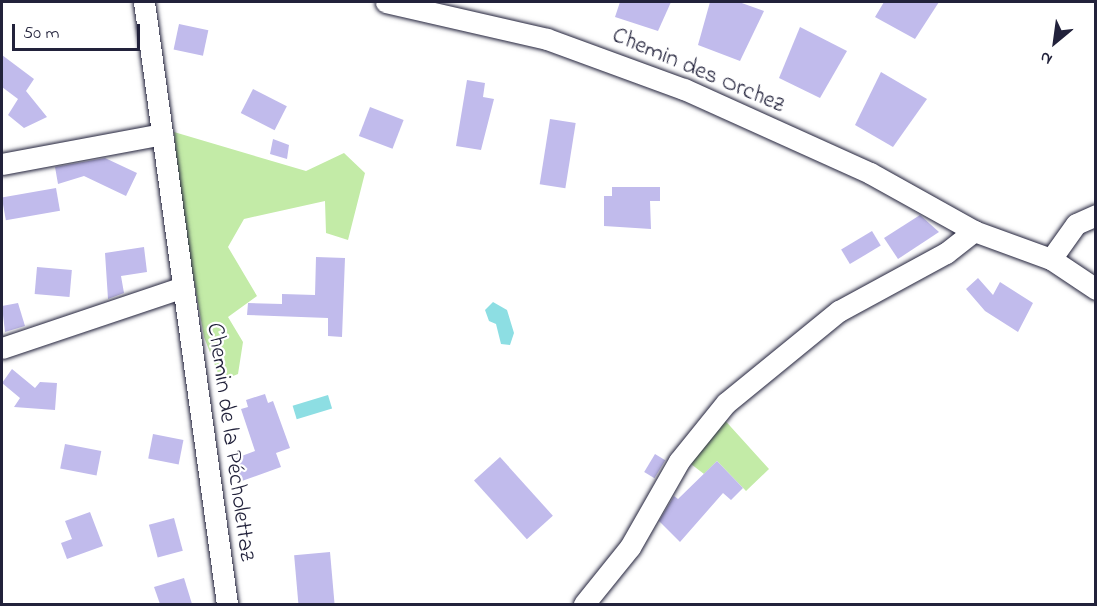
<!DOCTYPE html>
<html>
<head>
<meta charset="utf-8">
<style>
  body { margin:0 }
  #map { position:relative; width:1097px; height:606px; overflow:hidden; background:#fff; font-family:"Indie Flower",sans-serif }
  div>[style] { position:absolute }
  .green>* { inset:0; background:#c3eba7 }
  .water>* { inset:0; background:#8ddee3; transform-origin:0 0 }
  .building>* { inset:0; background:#c1bbec; transform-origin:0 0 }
  .roads { filter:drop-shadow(0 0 2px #22223b) drop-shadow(0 0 2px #22223b) }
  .street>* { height:21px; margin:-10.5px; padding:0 10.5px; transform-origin:10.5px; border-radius:10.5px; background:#fff }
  span { translate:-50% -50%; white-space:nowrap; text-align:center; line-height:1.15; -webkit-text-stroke:4.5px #fff; paint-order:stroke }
  .street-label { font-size:24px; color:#22223b }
  .frame { position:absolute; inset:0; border:3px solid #22223b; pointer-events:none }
  .north { position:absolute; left:1025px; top:12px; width:60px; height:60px; -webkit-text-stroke:4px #fff; paint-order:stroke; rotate:209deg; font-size:16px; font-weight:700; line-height:24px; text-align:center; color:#22223b }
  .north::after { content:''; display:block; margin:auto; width:21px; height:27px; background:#22223b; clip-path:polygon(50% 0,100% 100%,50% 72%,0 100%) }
  .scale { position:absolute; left:12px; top:24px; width:128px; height:27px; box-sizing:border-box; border:3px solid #22223b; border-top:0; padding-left:8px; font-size:18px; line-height:21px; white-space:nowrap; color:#22223b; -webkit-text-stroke:4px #fff; paint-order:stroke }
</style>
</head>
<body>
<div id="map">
  <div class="green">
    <div style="clip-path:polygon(174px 132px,306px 171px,344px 153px,365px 173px,348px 240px,326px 233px,325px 201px,244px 219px,228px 247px,257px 296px,228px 317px,243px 342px,238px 374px,221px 381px,204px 337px,180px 202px)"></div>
    <div style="clip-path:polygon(721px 416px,769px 469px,746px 491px,717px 461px,704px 474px,687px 461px)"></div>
  </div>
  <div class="water">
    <div style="clip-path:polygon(493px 302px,507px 310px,514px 333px,510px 345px,501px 344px,496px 324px,489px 321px,485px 310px)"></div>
    <div style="left:328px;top:395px;width:14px;height:37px;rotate:73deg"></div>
  </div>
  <div class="building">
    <div style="clip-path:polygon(620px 2px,671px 2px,658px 31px,615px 17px)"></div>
    <div style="clip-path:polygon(710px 2px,739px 2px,764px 11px,740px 61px,698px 45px)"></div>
    <div style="clip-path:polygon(884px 2px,939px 2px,915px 39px,875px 17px)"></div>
    <div style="left:179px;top:24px;width:30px;height:26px;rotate:12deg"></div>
    <div style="clip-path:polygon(800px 27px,847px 51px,820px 98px,779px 78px)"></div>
    <div style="clip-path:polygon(2px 55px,34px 79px,26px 91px,47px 117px,24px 128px,8px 115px,18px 99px,2px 87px)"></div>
    <div style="clip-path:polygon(881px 72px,927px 99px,893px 147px,855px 125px)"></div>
    <div style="clip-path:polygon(467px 80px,485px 83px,483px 97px,494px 99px,481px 150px,456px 146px)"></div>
    <div style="left:253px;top:89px;width:38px;height:27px;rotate:27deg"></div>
    <div style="left:370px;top:107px;width:36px;height:31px;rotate:21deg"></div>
    <div style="left:550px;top:119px;width:26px;height:66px;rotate:9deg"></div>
    <div style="clip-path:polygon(273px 139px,289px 145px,287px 159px,270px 154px)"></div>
    <div style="clip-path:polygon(105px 158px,137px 173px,126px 196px,84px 176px,58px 184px,55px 167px)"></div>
    <div style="clip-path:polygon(612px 187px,660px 187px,660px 201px,650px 201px,651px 229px,604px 226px,604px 196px,612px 196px)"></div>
    <div style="left:56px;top:188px;width:23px;height:55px;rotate:80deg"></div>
    <div style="clip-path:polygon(920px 215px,939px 232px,898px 259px,884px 238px)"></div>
    <div style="left:872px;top:231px;width:17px;height:36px;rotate:59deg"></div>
    <div style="clip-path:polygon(144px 247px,147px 272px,121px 276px,124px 293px,108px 299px,105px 253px)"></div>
    <div style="clip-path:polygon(316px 257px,345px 258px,342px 337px,328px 336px,328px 318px,247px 315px,248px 303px,282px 304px,282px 294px,315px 295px)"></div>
    <div style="left:37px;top:267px;width:35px;height:27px;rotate:5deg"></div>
    <div style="clip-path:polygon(978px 278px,993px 295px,1000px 282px,1033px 303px,1018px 332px,985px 311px,966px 289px)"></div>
    <div style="clip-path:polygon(18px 303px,25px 326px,5px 332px,2px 306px)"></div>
    <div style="clip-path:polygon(12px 369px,35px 388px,40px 382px,57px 383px,55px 410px,14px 407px,20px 398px,2px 383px)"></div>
    <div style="clip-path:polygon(265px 394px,268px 403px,273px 401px,290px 448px,276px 453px,281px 467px,239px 482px,231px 460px,255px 451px,241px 409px,248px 407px,246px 400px)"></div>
    <div style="left:153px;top:434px;width:31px;height:25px;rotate:11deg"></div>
    <div style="left:65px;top:444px;width:37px;height:25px;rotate:11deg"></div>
    <div style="left:655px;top:454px;width:12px;height:21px;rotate:31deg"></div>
    <div style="left:500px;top:457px;width:79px;height:35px;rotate:48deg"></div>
    <div style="clip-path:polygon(717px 461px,743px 488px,731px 500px,723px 493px,680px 542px,659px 521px,674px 496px,678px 499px)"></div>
    <div style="clip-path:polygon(90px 512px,103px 546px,67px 559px,61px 543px,72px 539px,65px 521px)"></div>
    <div style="left:174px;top:518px;width:34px;height:26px;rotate:75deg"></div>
    <div style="left:330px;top:552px;width:52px;height:36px;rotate:85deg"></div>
    <div style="clip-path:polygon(184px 578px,192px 604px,160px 604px,154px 587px)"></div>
  </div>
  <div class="roads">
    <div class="street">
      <div style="left:144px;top:2px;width:608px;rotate:82.15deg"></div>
      <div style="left:386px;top:2px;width:165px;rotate:12.9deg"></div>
      <div style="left:547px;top:39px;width:146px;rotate:20.1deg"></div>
      <div style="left:684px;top:89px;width:204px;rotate:24.3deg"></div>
      <div style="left:870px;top:173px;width:119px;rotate:29.1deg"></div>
      <div style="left:974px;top:231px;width:82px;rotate:20deg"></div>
      <div style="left:1051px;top:259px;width:54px;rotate:33.7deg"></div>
      <div style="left:2px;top:164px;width:163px;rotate:-10.6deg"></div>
      <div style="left:1051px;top:259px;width:43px;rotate:-54.5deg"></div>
      <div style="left:1076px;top:224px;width:22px;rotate:-24deg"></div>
      <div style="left:2px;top:348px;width:191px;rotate:-18.6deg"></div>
      <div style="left:584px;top:604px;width:73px;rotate:-51.1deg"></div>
      <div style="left:630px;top:547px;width:99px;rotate:-60.3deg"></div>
      <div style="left:679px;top:461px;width:75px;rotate:-51deg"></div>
      <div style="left:726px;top:403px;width:146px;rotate:-39.2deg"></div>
      <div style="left:839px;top:311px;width:122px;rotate:-28.5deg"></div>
      <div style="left:946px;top:253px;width:36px;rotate:-38deg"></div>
    </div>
  </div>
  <div class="street-label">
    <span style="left:698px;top:71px;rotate:23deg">Chemin des Orchez</span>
    <span style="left:230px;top:442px;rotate:82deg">Chemin de la Pécholettaz</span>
  </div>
  <div class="frame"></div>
  <div class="north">N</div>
  <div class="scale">50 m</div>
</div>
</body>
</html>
